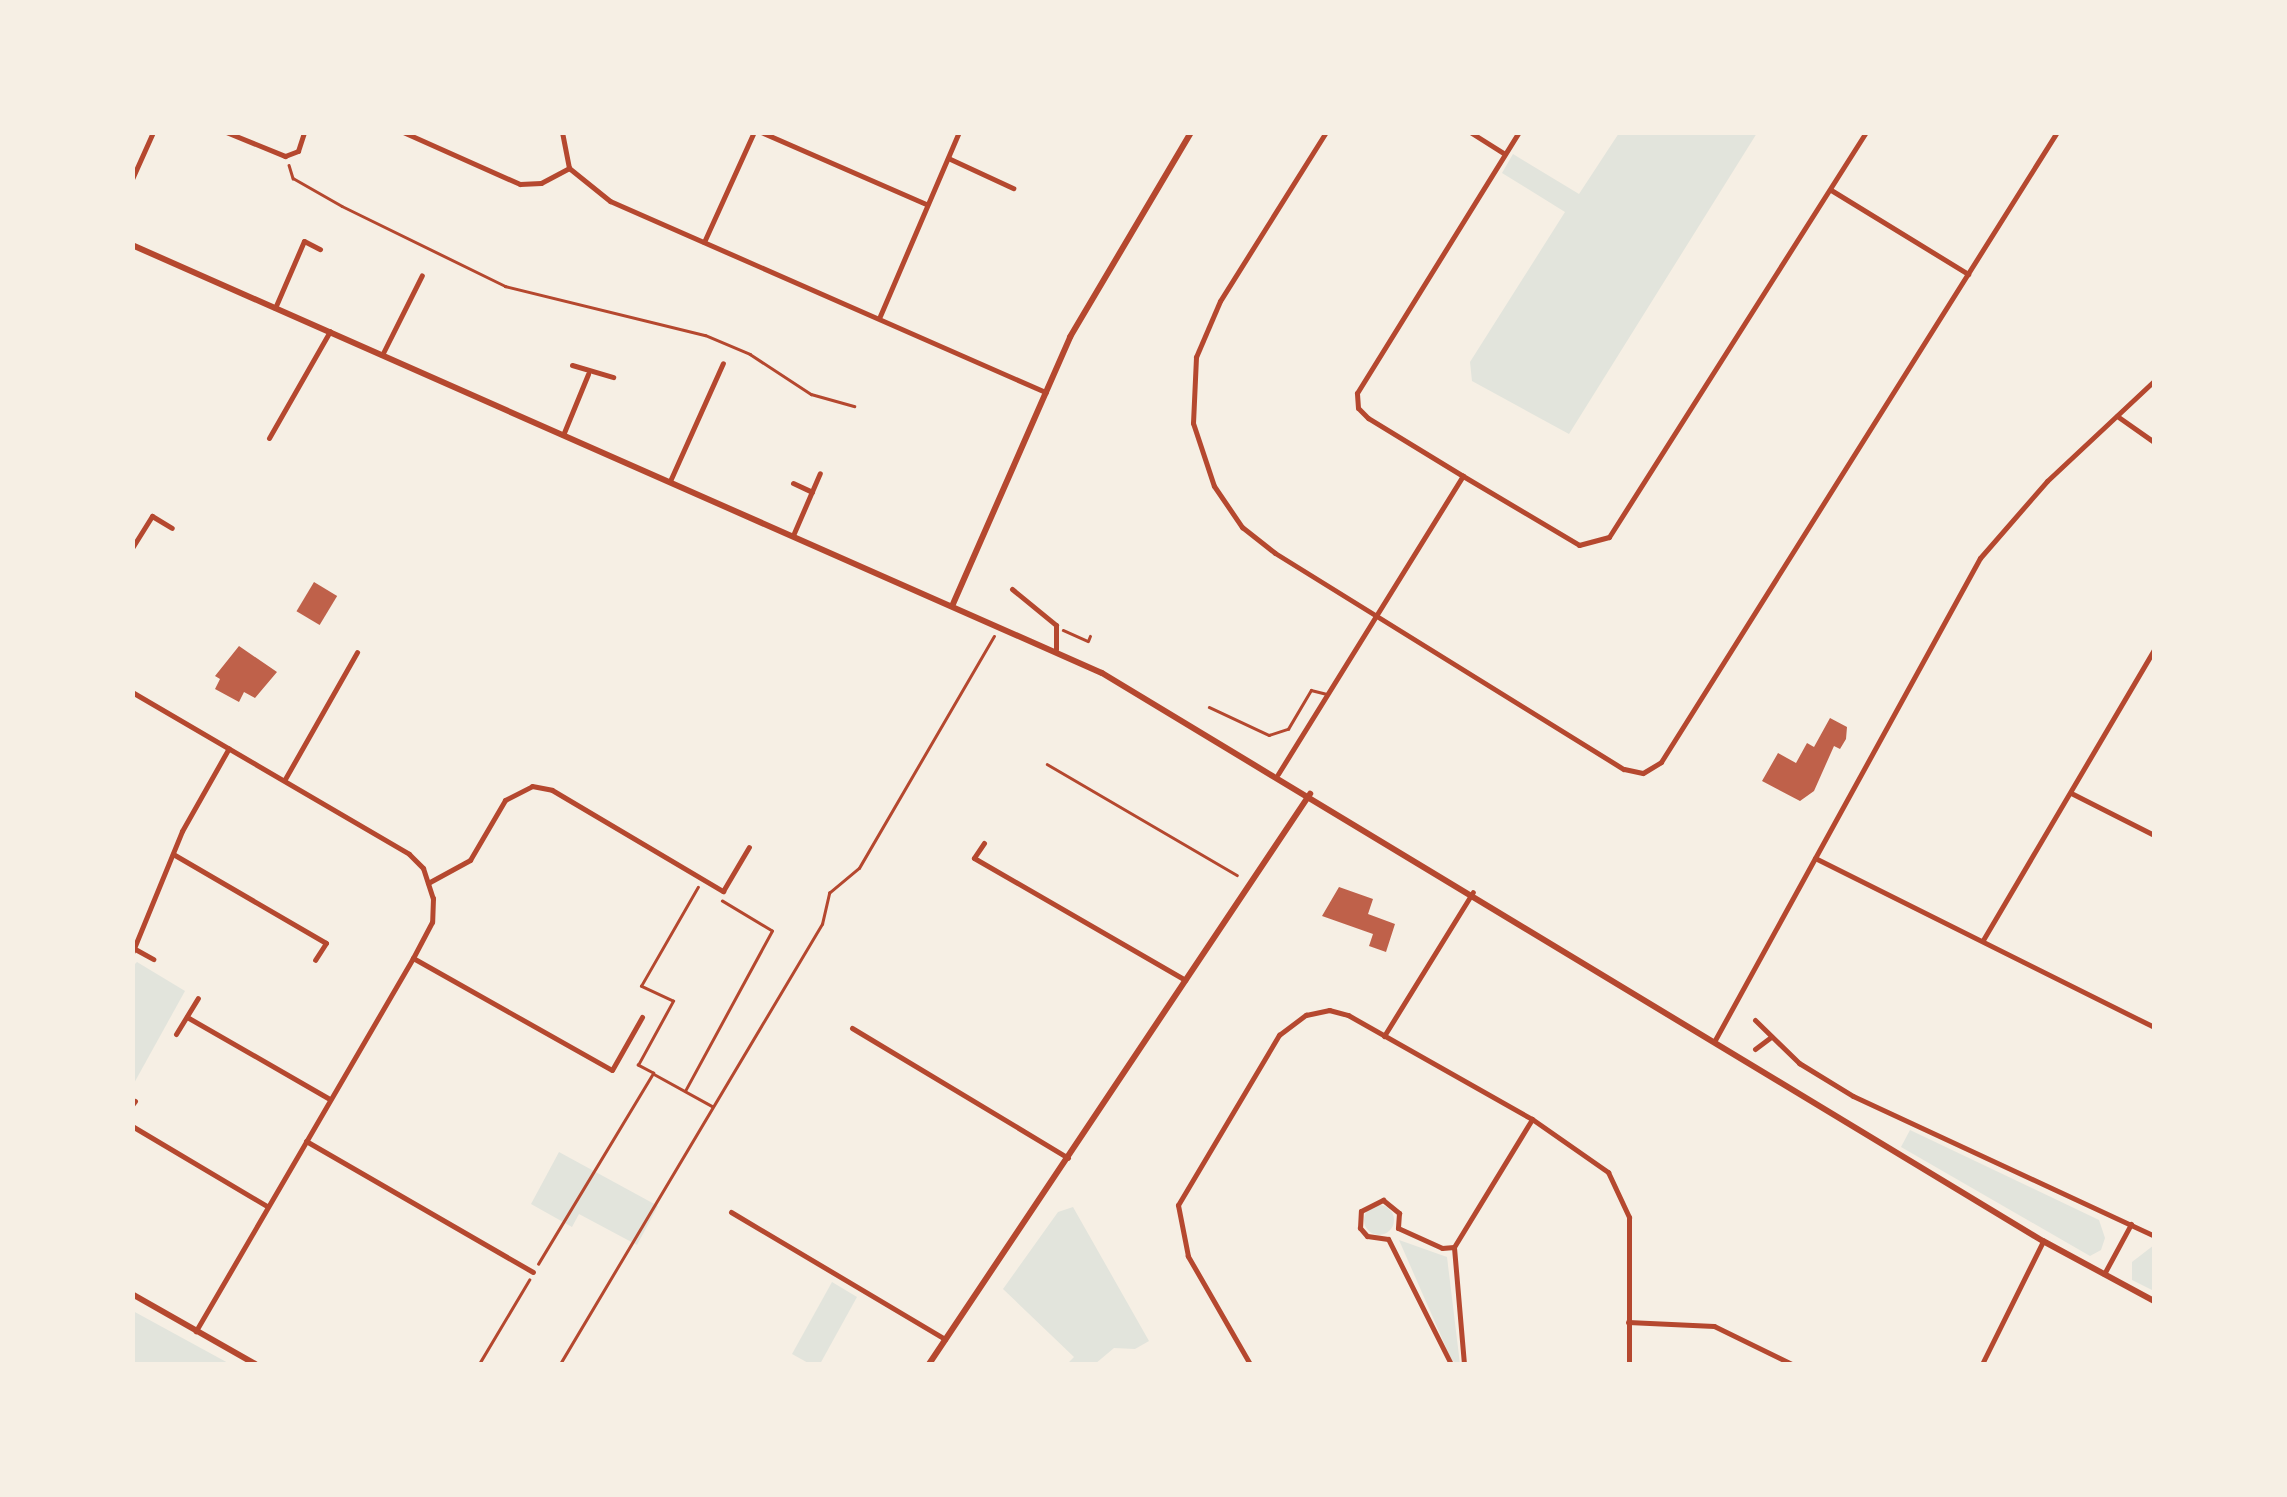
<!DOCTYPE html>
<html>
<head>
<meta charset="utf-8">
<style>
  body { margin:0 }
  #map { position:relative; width:2287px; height:1497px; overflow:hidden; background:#f6efe4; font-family:Quicksand,sans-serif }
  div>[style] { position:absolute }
  .green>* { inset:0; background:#e2e4dc }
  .round { border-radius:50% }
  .building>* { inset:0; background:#bf614a; transform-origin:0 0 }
  .path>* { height:2.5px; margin:-1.25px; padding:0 1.25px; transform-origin:1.25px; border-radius:1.25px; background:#b5482f }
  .service>* { height:2.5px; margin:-1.25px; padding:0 1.25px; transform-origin:1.25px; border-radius:1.25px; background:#b5482f }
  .minor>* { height:5px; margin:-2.5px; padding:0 2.5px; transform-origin:2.5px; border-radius:2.5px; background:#b5482f }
  .tertiary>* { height:6px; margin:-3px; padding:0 3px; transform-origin:3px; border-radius:3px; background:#b5482f }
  span { translate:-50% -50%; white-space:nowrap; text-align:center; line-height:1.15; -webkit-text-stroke:10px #f6efe4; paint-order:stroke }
  .frame { position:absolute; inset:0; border:135px solid #f6efe4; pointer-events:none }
</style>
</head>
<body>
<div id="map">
  <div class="green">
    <div style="clip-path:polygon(1619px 133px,1757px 133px,1569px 434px,1472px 381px,1470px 362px,1565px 212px,1502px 173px,1513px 154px,1579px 194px)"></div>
    <div style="clip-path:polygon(137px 962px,185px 991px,133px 1085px,132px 967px)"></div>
    <div style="clip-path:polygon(1910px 1130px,2099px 1220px,2105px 1238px,2101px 1250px,2090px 1256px,1901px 1147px)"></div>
    <div style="clip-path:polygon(559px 1152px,658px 1206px,637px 1245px,579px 1214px,572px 1227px,531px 1204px)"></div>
    <div class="round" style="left:1364px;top:1205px;width:30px;height:30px"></div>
    <div style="clip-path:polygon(1073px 1207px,1149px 1341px,1135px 1349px,1114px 1348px,1095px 1364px,1067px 1364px,1074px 1357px,1003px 1289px,1058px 1212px)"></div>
    <div style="clip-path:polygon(1399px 1240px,1447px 1257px,1460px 1364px,1452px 1361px)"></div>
    <div style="clip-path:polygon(2154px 1245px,2154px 1291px,2132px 1280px,2132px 1262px)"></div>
    <div style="clip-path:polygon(832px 1282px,857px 1297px,820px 1364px,810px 1364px,792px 1354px)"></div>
    <div style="clip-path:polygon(133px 1311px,230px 1364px,133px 1364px)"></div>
  </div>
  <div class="building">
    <div style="left:314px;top:582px;width:27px;height:34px;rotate:31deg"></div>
    <div style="clip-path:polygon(239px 646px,277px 672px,255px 698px,244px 692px,239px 702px,215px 689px,220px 679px,215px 676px)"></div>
    <div style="clip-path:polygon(1830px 718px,1847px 727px,1846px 739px,1840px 749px,1834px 746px,1814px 791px,1800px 801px,1762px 781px,1778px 753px,1796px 763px,1807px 743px,1814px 747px)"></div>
    <div style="clip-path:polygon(1339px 887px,1373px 899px,1368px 914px,1395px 924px,1386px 952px,1369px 946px,1373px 934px,1322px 916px)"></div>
  </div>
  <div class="path">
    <div style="left:289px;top:165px;width:14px;rotate:73deg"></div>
    <div style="left:293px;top:178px;width:56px;rotate:29.7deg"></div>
    <div style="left:342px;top:206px;width:182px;rotate:26.1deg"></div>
    <div style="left:505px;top:286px;width:206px;rotate:13.8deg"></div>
    <div style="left:705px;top:335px;width:49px;rotate:22.9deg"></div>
    <div style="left:750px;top:354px;width:73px;rotate:33.3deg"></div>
    <div style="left:811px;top:394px;width:45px;rotate:15.6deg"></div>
    <div style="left:1063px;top:630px;width:27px;rotate:24deg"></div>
    <div style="left:1088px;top:641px;width:5px;rotate:-68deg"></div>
    <div style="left:1047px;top:764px;width:220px;rotate:30.3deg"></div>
    <div style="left:654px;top:1074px;width:66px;rotate:28.9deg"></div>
    <div style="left:685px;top:1091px;width:182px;rotate:-61.5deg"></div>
    <div style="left:772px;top:931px;width:58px;rotate:-149deg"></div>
    <div style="left:538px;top:1264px;width:223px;rotate:-58.9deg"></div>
    <div style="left:653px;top:1073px;width:17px;rotate:-152deg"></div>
    <div style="left:638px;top:1065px;width:73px;rotate:-61.3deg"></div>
    <div style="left:673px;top:1001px;width:35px;rotate:-155deg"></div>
    <div style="left:641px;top:986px;width:114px;rotate:-60.1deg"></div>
    <div style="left:479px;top:1364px;width:98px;rotate:-59.2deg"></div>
    <div style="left:560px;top:1364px;width:512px;rotate:-59.23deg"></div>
    <div style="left:822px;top:924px;width:32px;rotate:-77deg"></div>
    <div style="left:829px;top:893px;width:39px;rotate:-40deg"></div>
    <div style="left:859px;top:868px;width:268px;rotate:-59.8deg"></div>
  </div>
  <div class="service">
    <div style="left:1209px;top:707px;width:66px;rotate:25deg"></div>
    <div style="left:1269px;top:735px;width:20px;rotate:-18deg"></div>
    <div style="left:1288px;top:729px;width:45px;rotate:-59.5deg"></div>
    <div style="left:1311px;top:690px;width:16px;rotate:14deg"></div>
  </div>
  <div class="minor">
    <div style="left:226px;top:132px;width:64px;rotate:22.1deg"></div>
    <div style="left:285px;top:156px;width:14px;rotate:-21deg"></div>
    <div style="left:298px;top:151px;width:20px;rotate:-72deg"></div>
    <div style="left:403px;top:132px;width:128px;rotate:24deg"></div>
    <div style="left:520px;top:184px;width:21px;rotate:-3deg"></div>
    <div style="left:541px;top:183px;width:32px;rotate:-28deg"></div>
    <div style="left:562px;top:132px;width:37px;rotate:79deg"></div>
    <div style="left:569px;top:168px;width:53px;rotate:38.8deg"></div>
    <div style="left:610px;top:201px;width:476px;rotate:23.7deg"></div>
    <div style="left:761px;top:132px;width:180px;rotate:23.6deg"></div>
    <div style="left:1326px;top:132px;width:199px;rotate:122.1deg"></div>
    <div style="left:1220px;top:301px;width:61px;rotate:113.2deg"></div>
    <div style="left:1196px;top:357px;width:66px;rotate:92.6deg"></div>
    <div style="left:1193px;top:423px;width:66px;rotate:71.6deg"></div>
    <div style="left:1214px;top:486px;width:50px;rotate:55.7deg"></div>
    <div style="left:1242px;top:527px;width:42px;rotate:38.2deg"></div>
    <div style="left:1275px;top:553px;width:410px;rotate:31.8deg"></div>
    <div style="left:1624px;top:769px;width:19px;rotate:12deg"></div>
    <div style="left:1643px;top:773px;width:21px;rotate:-31deg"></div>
    <div style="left:1661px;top:762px;width:744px;rotate:-57.85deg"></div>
    <div style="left:1470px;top:132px;width:41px;rotate:32.2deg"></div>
    <div style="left:948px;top:158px;width:72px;rotate:24.8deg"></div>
    <div style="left:132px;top:179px;width:51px;rotate:-65.9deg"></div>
    <div style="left:1831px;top:190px;width:161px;rotate:31.5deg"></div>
    <div style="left:704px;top:242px;width:121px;rotate:-65.6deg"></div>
    <div style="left:275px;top:308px;width:73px;rotate:-66.6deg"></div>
    <div style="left:304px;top:241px;width:18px;rotate:27deg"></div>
    <div style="left:880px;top:316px;width:200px;rotate:-66.8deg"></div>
    <div style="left:382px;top:355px;width:89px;rotate:-63.4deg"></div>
    <div style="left:572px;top:365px;width:43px;rotate:16.3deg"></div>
    <div style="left:2117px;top:416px;width:45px;rotate:35.1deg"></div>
    <div style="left:563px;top:435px;width:66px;rotate:-67.7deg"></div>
    <div style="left:269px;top:438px;width:123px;rotate:-60.3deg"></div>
    <div style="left:1463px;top:476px;width:111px;rotate:-148.6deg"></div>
    <div style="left:1368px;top:418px;width:14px;rotate:-135deg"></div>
    <div style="left:1358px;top:408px;width:15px;rotate:-94deg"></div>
    <div style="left:1357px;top:393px;width:307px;rotate:-58.2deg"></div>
    <div style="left:670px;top:481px;width:129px;rotate:-65.8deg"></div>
    <div style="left:793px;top:483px;width:21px;rotate:25deg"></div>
    <div style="left:794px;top:533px;width:65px;rotate:-66.6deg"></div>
    <div style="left:132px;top:548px;width:38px;rotate:-58deg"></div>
    <div style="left:152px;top:516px;width:23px;rotate:31deg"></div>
    <div style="left:1012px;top:589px;width:57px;rotate:39.3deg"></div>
    <div style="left:1056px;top:625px;width:24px;rotate:90deg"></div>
    <div style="left:132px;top:692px;width:321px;rotate:30.3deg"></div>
    <div style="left:409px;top:854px;width:20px;rotate:45deg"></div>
    <div style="left:423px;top:868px;width:32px;rotate:72deg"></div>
    <div style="left:433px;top:898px;width:24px;rotate:92deg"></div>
    <div style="left:432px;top:922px;width:41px;rotate:117.8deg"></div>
    <div style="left:413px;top:958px;width:432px;rotate:120.2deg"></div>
    <div style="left:1278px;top:774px;width:351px;rotate:-58.2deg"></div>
    <div style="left:1463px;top:476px;width:135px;rotate:30.7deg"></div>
    <div style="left:1579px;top:545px;width:31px;rotate:-15deg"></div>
    <div style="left:1609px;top:537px;width:480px;rotate:-57.6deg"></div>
    <div style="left:285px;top:779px;width:146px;rotate:-60.4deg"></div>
    <div style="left:2071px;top:793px;width:93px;rotate:26.8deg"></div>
    <div style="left:984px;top:843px;width:18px;rotate:124deg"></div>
    <div style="left:974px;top:858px;width:244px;rotate:30deg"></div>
    <div style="left:173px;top:854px;width:177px;rotate:30.2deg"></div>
    <div style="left:326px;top:943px;width:20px;rotate:123deg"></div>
    <div style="left:1815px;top:858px;width:379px;rotate:26.5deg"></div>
    <div style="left:428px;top:883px;width:48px;rotate:-28.7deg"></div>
    <div style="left:470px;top:860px;width:69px;rotate:-59.7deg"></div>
    <div style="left:505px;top:800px;width:30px;rotate:-27deg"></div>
    <div style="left:532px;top:786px;width:20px;rotate:11deg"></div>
    <div style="left:552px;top:790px;width:199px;rotate:30.6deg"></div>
    <div style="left:723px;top:891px;width:51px;rotate:-59.4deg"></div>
    <div style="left:1983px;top:940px;width:337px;rotate:-59.5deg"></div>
    <div style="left:135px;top:949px;width:21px;rotate:29deg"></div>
    <div style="left:132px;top:953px;width:132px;rotate:-67.7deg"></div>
    <div style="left:182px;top:831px;width:95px;rotate:-60.5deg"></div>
    <div style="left:413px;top:958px;width:228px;rotate:29.4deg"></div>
    <div style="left:612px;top:1070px;width:61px;rotate:-60.5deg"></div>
    <div style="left:187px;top:1017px;width:163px;rotate:29.9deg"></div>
    <div style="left:1755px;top:1020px;width:62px;rotate:44.3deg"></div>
    <div style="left:1799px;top:1063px;width:63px;rotate:31.4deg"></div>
    <div style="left:1853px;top:1096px;width:332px;rotate:24.9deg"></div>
    <div style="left:852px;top:1028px;width:252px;rotate:31deg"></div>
    <div style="left:176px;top:1034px;width:42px;rotate:-58.6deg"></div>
    <div style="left:1384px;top:1036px;width:169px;rotate:-58.3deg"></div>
    <div style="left:1715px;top:1040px;width:550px;rotate:-61.2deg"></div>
    <div style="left:1980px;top:558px;width:102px;rotate:-49deg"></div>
    <div style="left:2047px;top:481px;width:146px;rotate:-43.1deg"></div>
    <div style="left:1755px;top:1049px;width:20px;rotate:-37deg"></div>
    <div style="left:132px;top:1105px;width:5px;rotate:-53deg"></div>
    <div style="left:132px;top:1126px;width:157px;rotate:30.7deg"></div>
    <div style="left:306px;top:1141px;width:262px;rotate:30deg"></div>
    <div style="left:731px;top:1212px;width:249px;rotate:30.7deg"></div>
    <div style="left:2104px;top:1274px;width:57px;rotate:-61.6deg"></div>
    <div style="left:1628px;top:1322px;width:86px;rotate:2.7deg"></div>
    <div style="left:1714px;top:1326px;width:87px;rotate:26deg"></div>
    <div style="left:1250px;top:1364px;width:125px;rotate:-119.9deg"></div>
    <div style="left:1188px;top:1256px;width:52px;rotate:-101.1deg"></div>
    <div style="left:1178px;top:1205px;width:198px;rotate:-59.3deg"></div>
    <div style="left:1279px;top:1035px;width:34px;rotate:-37deg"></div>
    <div style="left:1306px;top:1015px;width:24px;rotate:-12deg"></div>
    <div style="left:1329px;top:1010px;width:20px;rotate:15deg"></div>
    <div style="left:1348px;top:1015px;width:211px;rotate:29.5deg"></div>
    <div style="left:1532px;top:1119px;width:93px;rotate:34.9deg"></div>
    <div style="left:1608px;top:1172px;width:50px;rotate:65deg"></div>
    <div style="left:1629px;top:1217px;width:147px;rotate:90deg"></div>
    <div style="left:1451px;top:1364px;width:140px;rotate:-116.7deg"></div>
    <div style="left:1388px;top:1239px;width:21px;rotate:-172deg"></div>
    <div style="left:1367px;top:1236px;width:11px;rotate:-131deg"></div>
    <div style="left:1360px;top:1228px;width:17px;rotate:-87deg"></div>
    <div style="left:1361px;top:1211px;width:25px;rotate:-27deg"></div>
    <div style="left:1383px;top:1200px;width:21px;rotate:39deg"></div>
    <div style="left:1399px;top:1213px;width:15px;rotate:94deg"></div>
    <div style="left:1398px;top:1228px;width:48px;rotate:24.4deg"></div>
    <div style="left:1442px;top:1248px;width:12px;rotate:-5deg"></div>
    <div style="left:1464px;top:1364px;width:117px;rotate:-94.9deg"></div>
    <div style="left:1454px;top:1247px;width:150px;rotate:-58.6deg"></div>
    <div style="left:1982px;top:1364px;width:137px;rotate:-63.6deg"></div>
  </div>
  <div class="tertiary">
    <div style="left:132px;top:245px;width:1060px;rotate:23.81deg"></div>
    <div style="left:1102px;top:673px;width:1099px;rotate:31.12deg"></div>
    <div style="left:2043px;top:1241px;width:126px;rotate:28.4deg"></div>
    <div style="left:953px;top:604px;width:292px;rotate:-66.3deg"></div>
    <div style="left:1070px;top:337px;width:238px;rotate:-59.4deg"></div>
    <div style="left:132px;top:1294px;width:142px;rotate:29.6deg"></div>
    <div style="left:929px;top:1364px;width:686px;rotate:-56.24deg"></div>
  </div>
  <div class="frame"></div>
</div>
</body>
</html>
